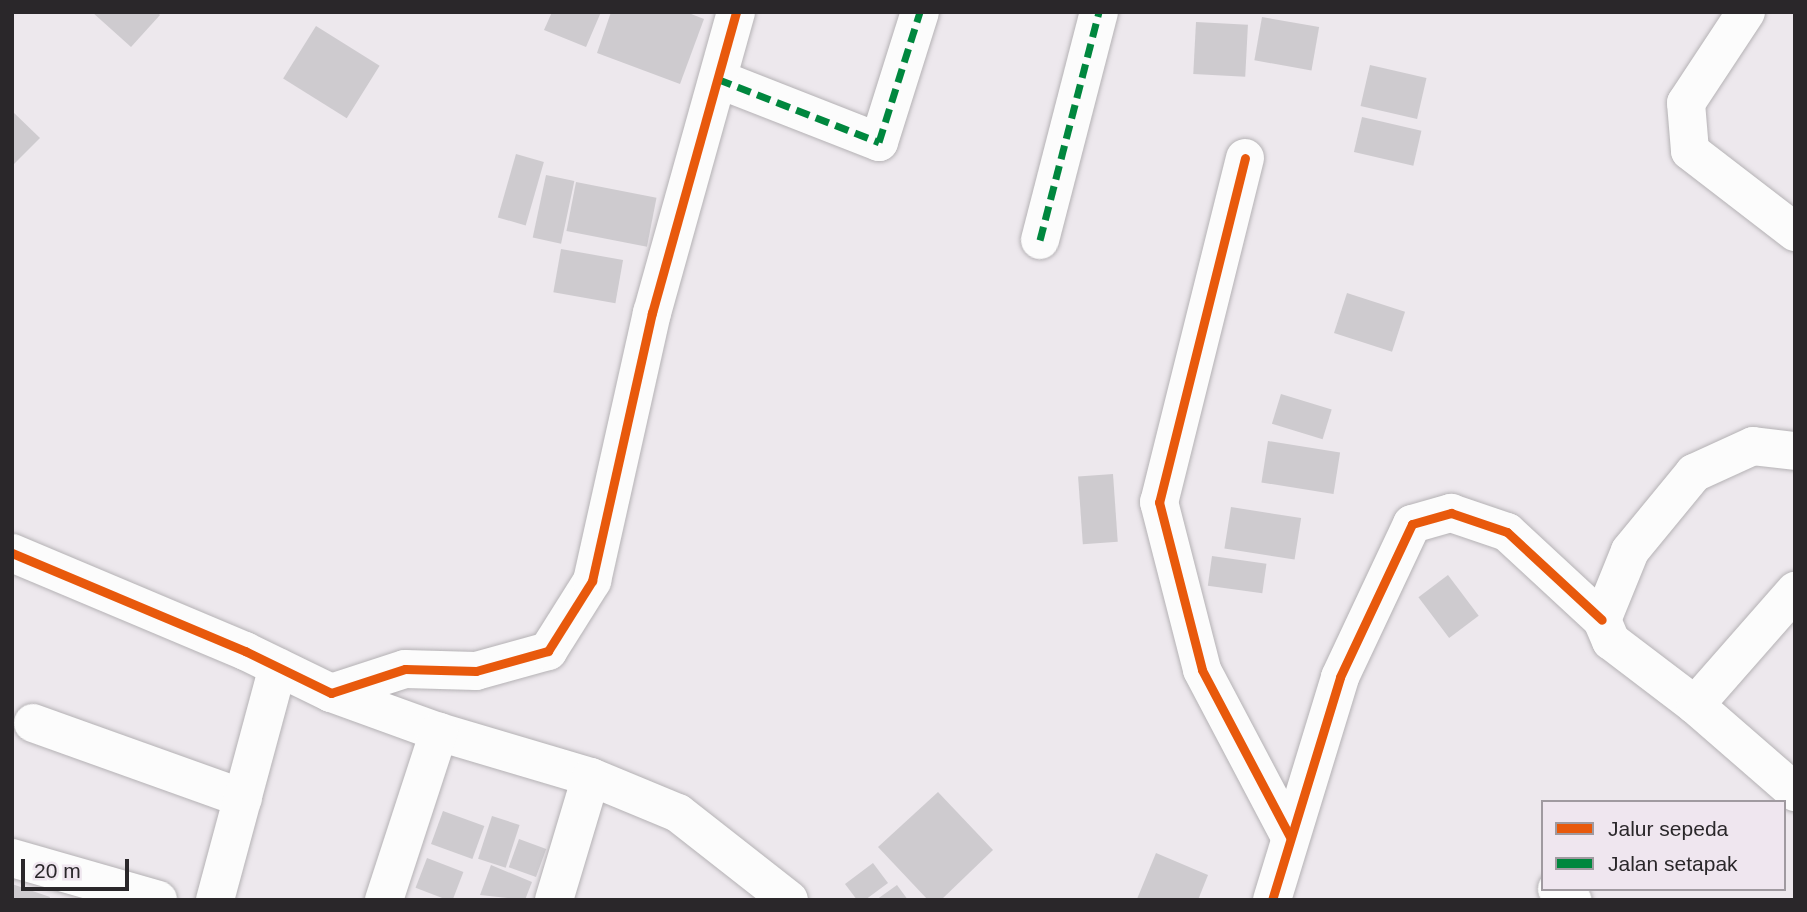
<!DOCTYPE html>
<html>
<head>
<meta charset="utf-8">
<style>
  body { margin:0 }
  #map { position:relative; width:1807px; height:912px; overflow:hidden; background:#ede8ed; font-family:Helvetica,sans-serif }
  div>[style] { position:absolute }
  .building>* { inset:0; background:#cecbcf; transform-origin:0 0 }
  .roads { filter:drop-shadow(0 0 2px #b5b2b5) drop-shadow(0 0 2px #b5b2b5) }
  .minor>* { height:38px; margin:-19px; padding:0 19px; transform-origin:19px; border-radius:19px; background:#fcfcfc }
  .quiet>* { height:7px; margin-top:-3.5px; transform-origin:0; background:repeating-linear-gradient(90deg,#00873e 0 14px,transparent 0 21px) }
  .cycleway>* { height:9px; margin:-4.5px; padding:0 4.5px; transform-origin:4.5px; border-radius:4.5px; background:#e8590c }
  span { translate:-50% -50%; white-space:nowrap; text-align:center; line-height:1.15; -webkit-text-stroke:5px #efe6ef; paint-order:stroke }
  .frame { position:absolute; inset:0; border:14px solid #2a272a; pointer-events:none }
  .legend { position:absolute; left:1541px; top:800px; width:245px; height:91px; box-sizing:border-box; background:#efe6ef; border:2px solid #a09aa0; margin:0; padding:9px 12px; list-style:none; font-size:21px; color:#2a272a }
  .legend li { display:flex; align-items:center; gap:14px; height:35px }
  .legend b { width:35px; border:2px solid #a09aa0 }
  .scale { position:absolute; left:21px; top:859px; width:108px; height:32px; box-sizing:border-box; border:4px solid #2a272a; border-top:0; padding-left:9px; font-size:21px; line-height:24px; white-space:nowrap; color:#2a272a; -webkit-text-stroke:5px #efe6ef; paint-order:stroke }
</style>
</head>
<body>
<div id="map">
  <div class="building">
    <div style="clip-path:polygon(92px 12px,157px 12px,160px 15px,131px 47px)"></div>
    <div style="clip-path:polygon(552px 12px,601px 12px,586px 47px,544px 30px)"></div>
    <div style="clip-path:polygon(611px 12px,686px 12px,704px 19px,680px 84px,597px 53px)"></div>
    <div style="left:1262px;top:17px;width:58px;height:44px;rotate:10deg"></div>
    <div style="left:1196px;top:22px;width:52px;height:52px;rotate:3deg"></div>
    <div style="left:316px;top:26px;width:75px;height:62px;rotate:32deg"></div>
    <div style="left:1370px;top:65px;width:58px;height:42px;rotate:13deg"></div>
    <div style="clip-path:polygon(12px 111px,40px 138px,12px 166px)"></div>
    <div style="left:1362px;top:117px;width:61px;height:36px;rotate:13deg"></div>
    <div style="left:516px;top:154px;width:29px;height:66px;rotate:16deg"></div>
    <div style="left:546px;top:175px;width:29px;height:64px;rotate:12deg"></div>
    <div style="left:576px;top:182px;width:82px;height:50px;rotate:11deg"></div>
    <div style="left:561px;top:249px;width:63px;height:44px;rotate:10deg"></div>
    <div style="left:1347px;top:293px;width:61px;height:42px;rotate:18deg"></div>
    <div style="left:1281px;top:394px;width:53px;height:31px;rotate:17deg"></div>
    <div style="left:1268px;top:441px;width:73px;height:42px;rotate:9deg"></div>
    <div style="left:1113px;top:474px;width:68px;height:35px;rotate:86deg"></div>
    <div style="left:1231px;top:507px;width:71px;height:42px;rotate:9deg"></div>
    <div style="left:1212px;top:556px;width:55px;height:30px;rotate:8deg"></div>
    <div style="left:1448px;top:575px;width:51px;height:37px;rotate:53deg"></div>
    <div style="clip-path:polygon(938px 792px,993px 850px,941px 900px,928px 900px,878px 847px)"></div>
    <div style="left:443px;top:811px;width:44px;height:35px;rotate:20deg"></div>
    <div style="left:492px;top:816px;width:29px;height:45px;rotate:18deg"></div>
    <div style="left:519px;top:839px;width:29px;height:30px;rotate:20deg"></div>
    <div style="clip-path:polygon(1156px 853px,1208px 875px,1198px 900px,1137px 899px)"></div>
    <div style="left:427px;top:858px;width:39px;height:32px;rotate:21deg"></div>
    <div style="clip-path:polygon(873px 863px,888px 883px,865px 900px,857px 900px,845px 884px)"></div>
    <div style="clip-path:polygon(491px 865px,532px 882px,525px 900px,480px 895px)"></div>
    <div style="clip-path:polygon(12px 884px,50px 897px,49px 900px,12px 900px)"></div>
    <div style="clip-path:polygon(897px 885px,908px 900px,876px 900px)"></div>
  </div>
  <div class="roads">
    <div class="minor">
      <div style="left:1746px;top:12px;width:109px;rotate:123.4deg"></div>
      <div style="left:1686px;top:103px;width:48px;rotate:85.2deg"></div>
      <div style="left:1690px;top:151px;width:133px;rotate:37.6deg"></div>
      <div style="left:718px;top:79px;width:173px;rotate:21.4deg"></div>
      <div style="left:879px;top:142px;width:136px;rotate:-72.5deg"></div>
      <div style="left:1245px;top:158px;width:355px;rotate:104deg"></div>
      <div style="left:1159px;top:502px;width:173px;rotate:75.6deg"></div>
      <div style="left:1202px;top:670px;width:189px;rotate:62.2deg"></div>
      <div style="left:1040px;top:240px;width:236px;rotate:-75.5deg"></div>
      <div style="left:1795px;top:451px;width:42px;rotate:-173.2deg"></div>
      <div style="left:1753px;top:446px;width:65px;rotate:155.4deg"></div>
      <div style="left:1694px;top:473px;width:101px;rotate:129.4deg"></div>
      <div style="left:1630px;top:551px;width:74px;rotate:112.1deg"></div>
      <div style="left:1602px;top:620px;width:23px;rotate:67deg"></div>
      <div style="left:1611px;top:641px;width:106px;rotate:37.3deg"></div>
      <div style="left:1695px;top:705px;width:133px;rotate:41deg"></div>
      <div style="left:12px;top:553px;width:253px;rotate:22.8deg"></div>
      <div style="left:245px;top:651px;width:96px;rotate:26deg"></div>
      <div style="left:331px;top:693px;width:78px;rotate:-18deg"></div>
      <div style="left:405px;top:669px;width:71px;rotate:1.6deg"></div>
      <div style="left:476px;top:671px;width:75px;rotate:-15.5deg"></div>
      <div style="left:548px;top:651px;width:83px;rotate:-57.8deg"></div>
      <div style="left:592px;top:581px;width:275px;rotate:-77.4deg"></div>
      <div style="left:652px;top:313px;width:313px;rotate:-74.4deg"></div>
      <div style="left:331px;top:693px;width:115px;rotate:19.9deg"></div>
      <div style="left:439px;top:732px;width:159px;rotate:16.5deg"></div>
      <div style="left:591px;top:777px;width:94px;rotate:22.5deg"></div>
      <div style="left:678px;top:813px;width:141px;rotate:38.1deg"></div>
      <div style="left:1695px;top:705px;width:152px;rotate:-48.7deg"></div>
      <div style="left:33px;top:723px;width:223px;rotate:19.7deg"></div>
      <div style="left:12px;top:858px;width:152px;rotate:16deg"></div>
      <div style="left:1557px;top:889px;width:19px;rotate:36deg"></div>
      <div style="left:215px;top:900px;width:241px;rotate:-74.9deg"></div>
      <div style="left:384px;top:900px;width:177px;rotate:-71.9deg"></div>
      <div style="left:554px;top:900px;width:128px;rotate:-73.3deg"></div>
      <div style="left:1272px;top:900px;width:233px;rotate:-73deg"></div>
      <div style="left:1340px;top:677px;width:169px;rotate:-64.8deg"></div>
      <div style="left:1412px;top:524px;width:41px;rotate:-15.8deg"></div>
      <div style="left:1451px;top:513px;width:59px;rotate:18.7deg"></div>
      <div style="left:1507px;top:532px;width:129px;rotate:42.8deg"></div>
    </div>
  </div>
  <div class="quiet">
    <div style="left:718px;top:79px;width:173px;rotate:21.4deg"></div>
    <div style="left:879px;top:142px;width:136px;rotate:-72.5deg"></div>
    <div style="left:1040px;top:240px;width:236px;rotate:-75.5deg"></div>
  </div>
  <div class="cycleway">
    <div style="left:1245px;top:158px;width:355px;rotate:104deg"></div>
    <div style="left:1159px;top:502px;width:173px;rotate:75.6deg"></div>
    <div style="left:1202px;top:670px;width:189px;rotate:62.2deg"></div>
    <div style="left:12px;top:553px;width:253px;rotate:22.8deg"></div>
    <div style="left:245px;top:651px;width:96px;rotate:26deg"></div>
    <div style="left:331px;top:693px;width:78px;rotate:-18deg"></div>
    <div style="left:405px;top:669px;width:71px;rotate:1.6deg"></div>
    <div style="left:476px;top:671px;width:75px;rotate:-15.5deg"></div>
    <div style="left:548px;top:651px;width:83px;rotate:-57.8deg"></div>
    <div style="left:592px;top:581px;width:275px;rotate:-77.4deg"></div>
    <div style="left:652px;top:313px;width:313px;rotate:-74.4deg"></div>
    <div style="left:1272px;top:900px;width:233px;rotate:-73deg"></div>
    <div style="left:1340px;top:677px;width:169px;rotate:-64.8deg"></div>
    <div style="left:1412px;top:524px;width:41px;rotate:-15.8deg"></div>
    <div style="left:1451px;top:513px;width:59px;rotate:18.7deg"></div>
    <div style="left:1507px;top:532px;width:129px;rotate:42.8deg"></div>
  </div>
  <div class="frame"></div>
  <ul class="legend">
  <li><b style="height:9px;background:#e8590c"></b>Jalur sepeda</li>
  <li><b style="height:9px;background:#00873e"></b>Jalan setapak</li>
  </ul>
  <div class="scale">20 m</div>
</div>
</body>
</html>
